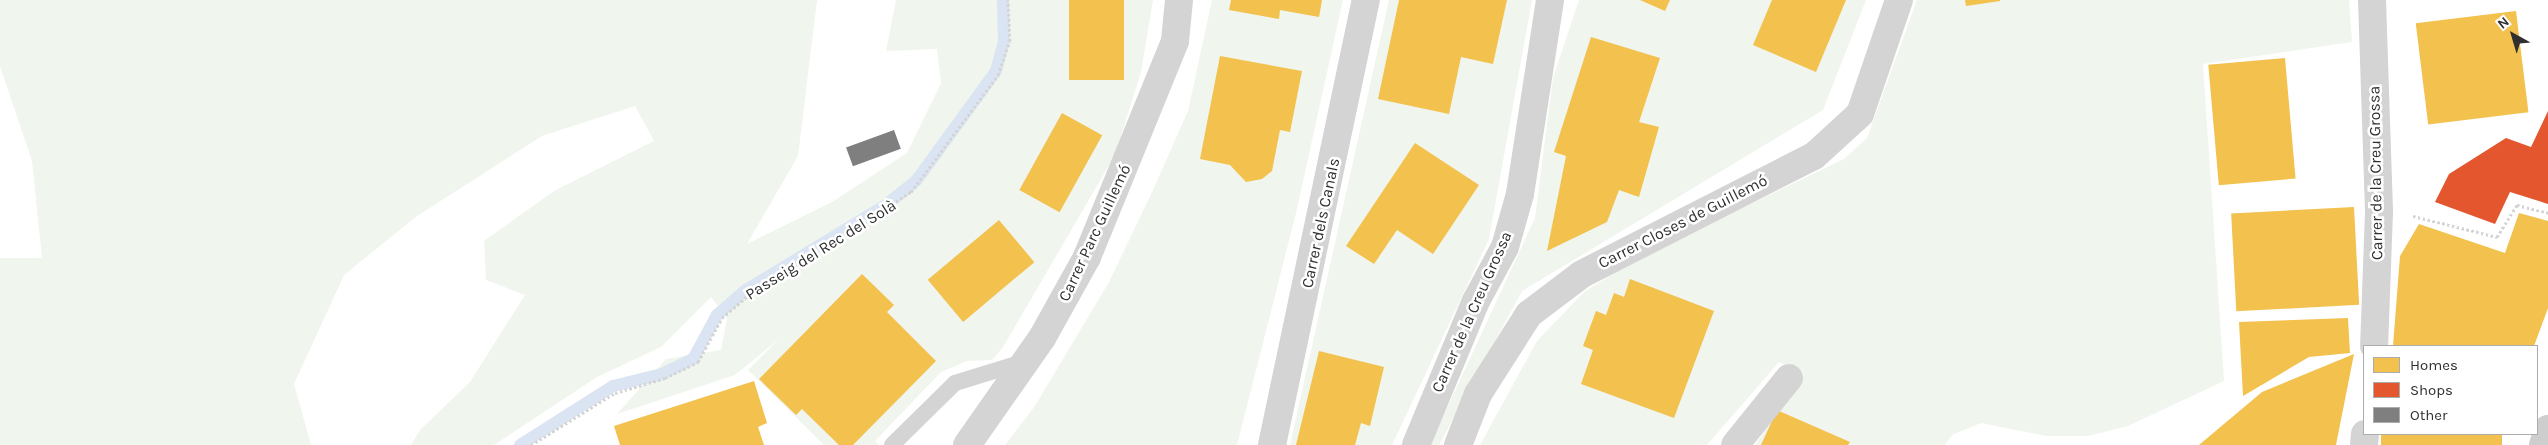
<!DOCTYPE html>
<html>
<head>
<meta charset="utf-8">
<style>
  body { margin:0 }
  #map { position:relative; width:2548px; height:445px; overflow:hidden; background:#fff; font-family:Karla,sans-serif }
  div>[style] { position:absolute }
  .green>* { inset:0; background:#f0f5ed }
  .homes>* { inset:0; background:#f2c14e; transform-origin:0 0 }
  .shops>* { inset:0; background:#e4572e }
  .stream>* { height:12px; margin:-6px; padding:0 6px; transform-origin:6px; border-radius:6px; background:#dbe4f2 }
  .building>* { inset:0; background:#7f7f7f; transform-origin:0 0 }
  .path>* { height:3px; margin-top:-1.5px; transform-origin:0; background:repeating-linear-gradient(90deg,#d4d4d4 0 2.5px,transparent 0 5px) }
  .lane>* { height:16px; margin:-8px; padding:0 8px; transform-origin:8px; border-radius:8px; background:#d4d4d4 }
  .street>* { height:28px; margin:-14px; padding:0 14px; transform-origin:14px; border-radius:14px; background:#d4d4d4 }
  .secondary>* { height:28px; margin:-14px; padding:0 14px; transform-origin:14px; border-radius:14px; background:#cecece }
  span { translate:-50% -50%; white-space:nowrap; text-align:center; line-height:1.15; -webkit-text-stroke:5px #fff; paint-order:stroke }
  .street-label { font-size:16px; color:#303030 }
  .legend { position:absolute; left:2363px; top:345px; width:175px; height:90px; box-sizing:border-box; background:#fff; border:1px solid #acacac; margin:0; padding:6px 9px; list-style:none; font-size:15px; color:#303030 }
  .legend li { display:flex; align-items:center; gap:10px; height:25px }
  .legend b { width:25px; border:1px solid #acacac }
  .north { position:absolute; left:2488px; top:10px; width:50px; height:50px; -webkit-text-stroke:4px #fff; paint-order:stroke; rotate:321deg; font-size:14px; font-weight:700; line-height:20px; text-align:center; color:#303030 }
  .north::after { content:''; display:block; margin:auto; width:18px; height:22px; background:#303030; clip-path:polygon(50% 0,100% 100%,50% 72%,0 100%) }
</style>
</head>
<body>
<div id="map">
  <div class="green">
    <div style="clip-path:polygon(0 0,817px 0,798px 156px,747px 244px,832px 202px,907px 153px,941px 83px,937px 49px,886px 51px,896px 0,1153px 0,1141px 72px,1115px 155px,1003px 347px,992px 360px,967px 361px,941px 372px,875px 441px,879px 445px,824px 445px,748px 370px,780px 338px,735px 375px,617px 414px,666px 359px,721px 350px,727px 319px,711px 297px,661px 347px,597px 377px,494px 445px,411px 445px,420px 430px,470px 382px,525px 295px,486px 280px,484px 241px,554px 191px,654px 141px,635px 106px,542px 136px,417px 216px,344px 275px,294px 384px,311px 445px,0 445px,0 258px,42px 258px,32px 161px,0 66px)"></div>
    <div style="clip-path:polygon(1212px 0,1343px 0,1296px 213px,1237px 445px,1005px 445px,1035px 406px,1109px 282px,1153px 190px,1188px 111px)"></div>
    <div style="clip-path:polygon(1389px 0,1532px 0,1489px 239px,1392px 445px,1290px 445px)"></div>
    <div style="clip-path:polygon(1579px 0,1866px 0,1823px 110px,1522px 291px,1439px 445px,1430px 445px,1535px 218px,1553px 78px)"></div>
    <div style="clip-path:polygon(1917px 0,2349px 0,2352px 42px,2203px 64px,2224px 381px,2128px 426px,2088px 436px,2047px 436px,1981px 423px,1952px 435px,1945px 445px,1755px 445px,1804px 374px,1779px 362px,1707px 445px,1480px 445px,1537px 341px,1584px 292px,1638px 258px,1844px 159px,1867px 138px)"></div>
  </div>
  <div class="homes">
    <div style="left:1069px;top:0;width:55px;height:80px"></div>
    <div style="clip-path:polygon(1231px 0,1322px 0,1319px 17px,1280px 10px,1279px 19px,1229px 10px)"></div>
    <div style="clip-path:polygon(1399px 0,1507px 0,1493px 64px,1461px 57px,1449px 114px,1378px 99px)"></div>
    <div style="clip-path:polygon(1640px 0,1670px 0,1665px 11px)"></div>
    <div style="clip-path:polygon(1772px 0,1846px 0,1816px 72px,1753px 45px)"></div>
    <div style="clip-path:polygon(1965px 0,2000px 0,2000px 1px,1966px 6px)"></div>
    <div style="left:2516px;top:11px;width:102px;height:101px;rotate:83deg"></div>
    <div style="clip-path:polygon(1591px 37px,1660px 58px,1639px 122px,1659px 127px,1639px 197px,1619px 190px,1607px 222px,1547px 251px,1566px 156px,1554px 152px)"></div>
    <div style="clip-path:polygon(1220px 56px,1302px 71px,1290px 132px,1280px 130px,1272px 171px,1262px 179px,1246px 182px,1230px 165px,1200px 159px)"></div>
    <div style="left:2285px;top:58px;width:121px;height:77px;rotate:85deg"></div>
    <div style="left:1062px;top:113px;width:46px;height:88px;rotate:29deg"></div>
    <div style="clip-path:polygon(1415px 143px,1479px 185px,1433px 254px,1397px 230px,1374px 264px,1346px 246px)"></div>
    <div style="left:2354px;top:207px;width:98px;height:123px;rotate:87deg"></div>
    <div style="clip-path:polygon(2519px 213px,2548px 221px,2548px 308px,2534px 346px,2393px 346px,2400px 256px,2419px 224px,2505px 253px)"></div>
    <div style="left:999px;top:220px;width:55px;height:93px;rotate:50deg"></div>
    <div style="clip-path:polygon(862px 274px,894px 305px,887px 312px,936px 361px,853px 445px,839px 445px,802px 409px,796px 415px,759px 379px)"></div>
    <div style="clip-path:polygon(1630px 279px,1714px 311px,1674px 418px,1581px 384px,1593px 350px,1583px 346px,1596px 311px,1606px 315px,1614px 293px,1624px 297px)"></div>
    <div style="clip-path:polygon(2348px 318px,2350px 353px,2309px 357px,2243px 396px,2239px 322px)"></div>
    <div style="clip-path:polygon(1319px 351px,1384px 367px,1370px 426px,1361px 423px,1355px 445px,1296px 445px)"></div>
    <div style="clip-path:polygon(2354px 354px,2336px 445px,2199px 445px,2262px 392px)"></div>
    <div style="clip-path:polygon(754px 381px,767px 423px,758px 427px,764px 445px,620px 445px,614px 426px)"></div>
    <div style="clip-path:polygon(1777px 410px,1850px 442px,1848px 445px,1761px 445px)"></div>
    <div style="left:2381px;top:434px;width:121px;height:11px"></div>
  </div>
  <div class="shops">
    <div style="clip-path:polygon(2548px 111px,2548px 204px,2510px 192px,2495px 224px,2435px 202px,2449px 174px,2506px 138px,2531px 147px)"></div>
  </div>
  <div class="stream">
    <div style="left:520px;top:445px;width:110px;rotate:-32.4deg"></div>
    <div style="left:613px;top:386px;width:50px;rotate:-13.8deg"></div>
    <div style="left:662px;top:374px;width:34px;rotate:-26deg"></div>
    <div style="left:693px;top:359px;width:50px;rotate:-61.4deg"></div>
    <div style="left:717px;top:315px;width:38px;rotate:-41deg"></div>
    <div style="left:746px;top:290px;width:164px;rotate:-31.3deg"></div>
    <div style="left:886px;top:205px;width:38px;rotate:-39deg"></div>
    <div style="left:916px;top:181px;width:136px;rotate:-54deg"></div>
    <div style="left:996px;top:71px;width:31px;rotate:-75deg"></div>
    <div style="left:1004px;top:41px;width:41px;rotate:-91.4deg"></div>
  </div>
  <div class="building">
    <div style="left:894px;top:130px;width:20px;height:51px;rotate:70deg"></div>
  </div>
  <div class="path">
    <div style="left:2413px;top:216px;width:87px;rotate:14deg"></div>
    <div style="left:2497px;top:237px;width:38px;rotate:-58deg"></div>
    <div style="left:2517px;top:205px;width:32px;rotate:14deg"></div>
    <div style="left:531px;top:445px;width:99px;rotate:-31.8deg"></div>
    <div style="left:615px;top:393px;width:52px;rotate:-16.7deg"></div>
    <div style="left:665px;top:378px;width:37px;rotate:-26deg"></div>
    <div style="left:698px;top:362px;width:50px;rotate:-61.4deg"></div>
    <div style="left:722px;top:318px;width:40px;rotate:-41deg"></div>
    <div style="left:752px;top:292px;width:188px;rotate:-32.2deg"></div>
    <div style="left:911px;top:192px;width:146px;rotate:-53.4deg"></div>
    <div style="left:998px;top:75px;width:36px;rotate:-71deg"></div>
    <div style="left:1010px;top:41px;width:41px;rotate:-92.8deg"></div>
  </div>
  <div class="lane">
    <div style="left:892px;top:445px;width:88px;rotate:-44.5deg"></div>
    <div style="left:955px;top:383px;width:68px;rotate:-17.1deg"></div>
  </div>
  <div class="street">
    <div style="left:2372px;top:0;width:212px;rotate:88.1deg"></div>
    <div style="left:2379px;top:212px;width:134px;rotate:92.1deg"></div>
    <div style="left:967px;top:445px;width:131px;rotate:-55deg"></div>
    <div style="left:1042px;top:338px;width:93px;rotate:-60.9deg"></div>
    <div style="left:1087px;top:257px;width:233px;rotate:-67.8deg"></div>
    <div style="left:1175px;top:41px;width:41px;rotate:-84.4deg"></div>
    <div style="left:1272px;top:445px;width:455px;rotate:-78.1deg"></div>
    <div style="left:1416px;top:445px;width:156px;rotate:-67.4deg"></div>
    <div style="left:1476px;top:301px;width:61px;rotate:-61.8deg"></div>
    <div style="left:1505px;top:247px;width:55px;rotate:-74.2deg"></div>
    <div style="left:1520px;top:194px;width:196px;rotate:-81.2deg"></div>
    <div style="left:1458px;top:445px;width:55px;rotate:-68.6deg"></div>
    <div style="left:1478px;top:394px;width:95px;rotate:-57.5deg"></div>
    <div style="left:1529px;top:314px;width:66px;rotate:-37deg"></div>
    <div style="left:1582px;top:274px;width:260px;rotate:-27deg"></div>
    <div style="left:1814px;top:156px;width:62px;rotate:-42.4deg"></div>
    <div style="left:1860px;top:114px;width:120px;rotate:-71.1deg"></div>
    <div style="left:1735px;top:445px;width:86px;rotate:-51.1deg"></div>
    <div style="left:2364px;top:445px;width:11px;rotate:-85deg"></div>
  </div>
  <div class="secondary">
    <div style="left:2543px;top:445px;width:17px;rotate:-73deg"></div>
  </div>
  <div class="street-label">
    <span style="left:2376px;top:173px;rotate:-91deg">Carrer de la Creu Grossa</span>
    <span style="left:1683px;top:222px;rotate:-27deg">Carrer Closes de Guillemó</span>
    <span style="left:1321px;top:223px;rotate:-78deg">Carrer dels Canals</span>
    <span style="left:1095px;top:233px;rotate:-65deg">Carrer Parc Guillemó</span>
    <span style="left:821px;top:250px;rotate:-32deg">Passeig del Rec del Solà</span>
    <span style="left:1472px;top:312px;rotate:-66deg">Carrer de la Creu Grossa</span>
  </div>
  <ul class="legend">
  <li><b style="height:14px;background:#f2c14e"></b>Homes</li>
  <li><b style="height:14px;background:#e4572e"></b>Shops</li>
  <li><b style="height:14px;background:#7f7f7f"></b>Other</li>
  </ul>
  <div class="north">N</div>
</div>
</body>
</html>
